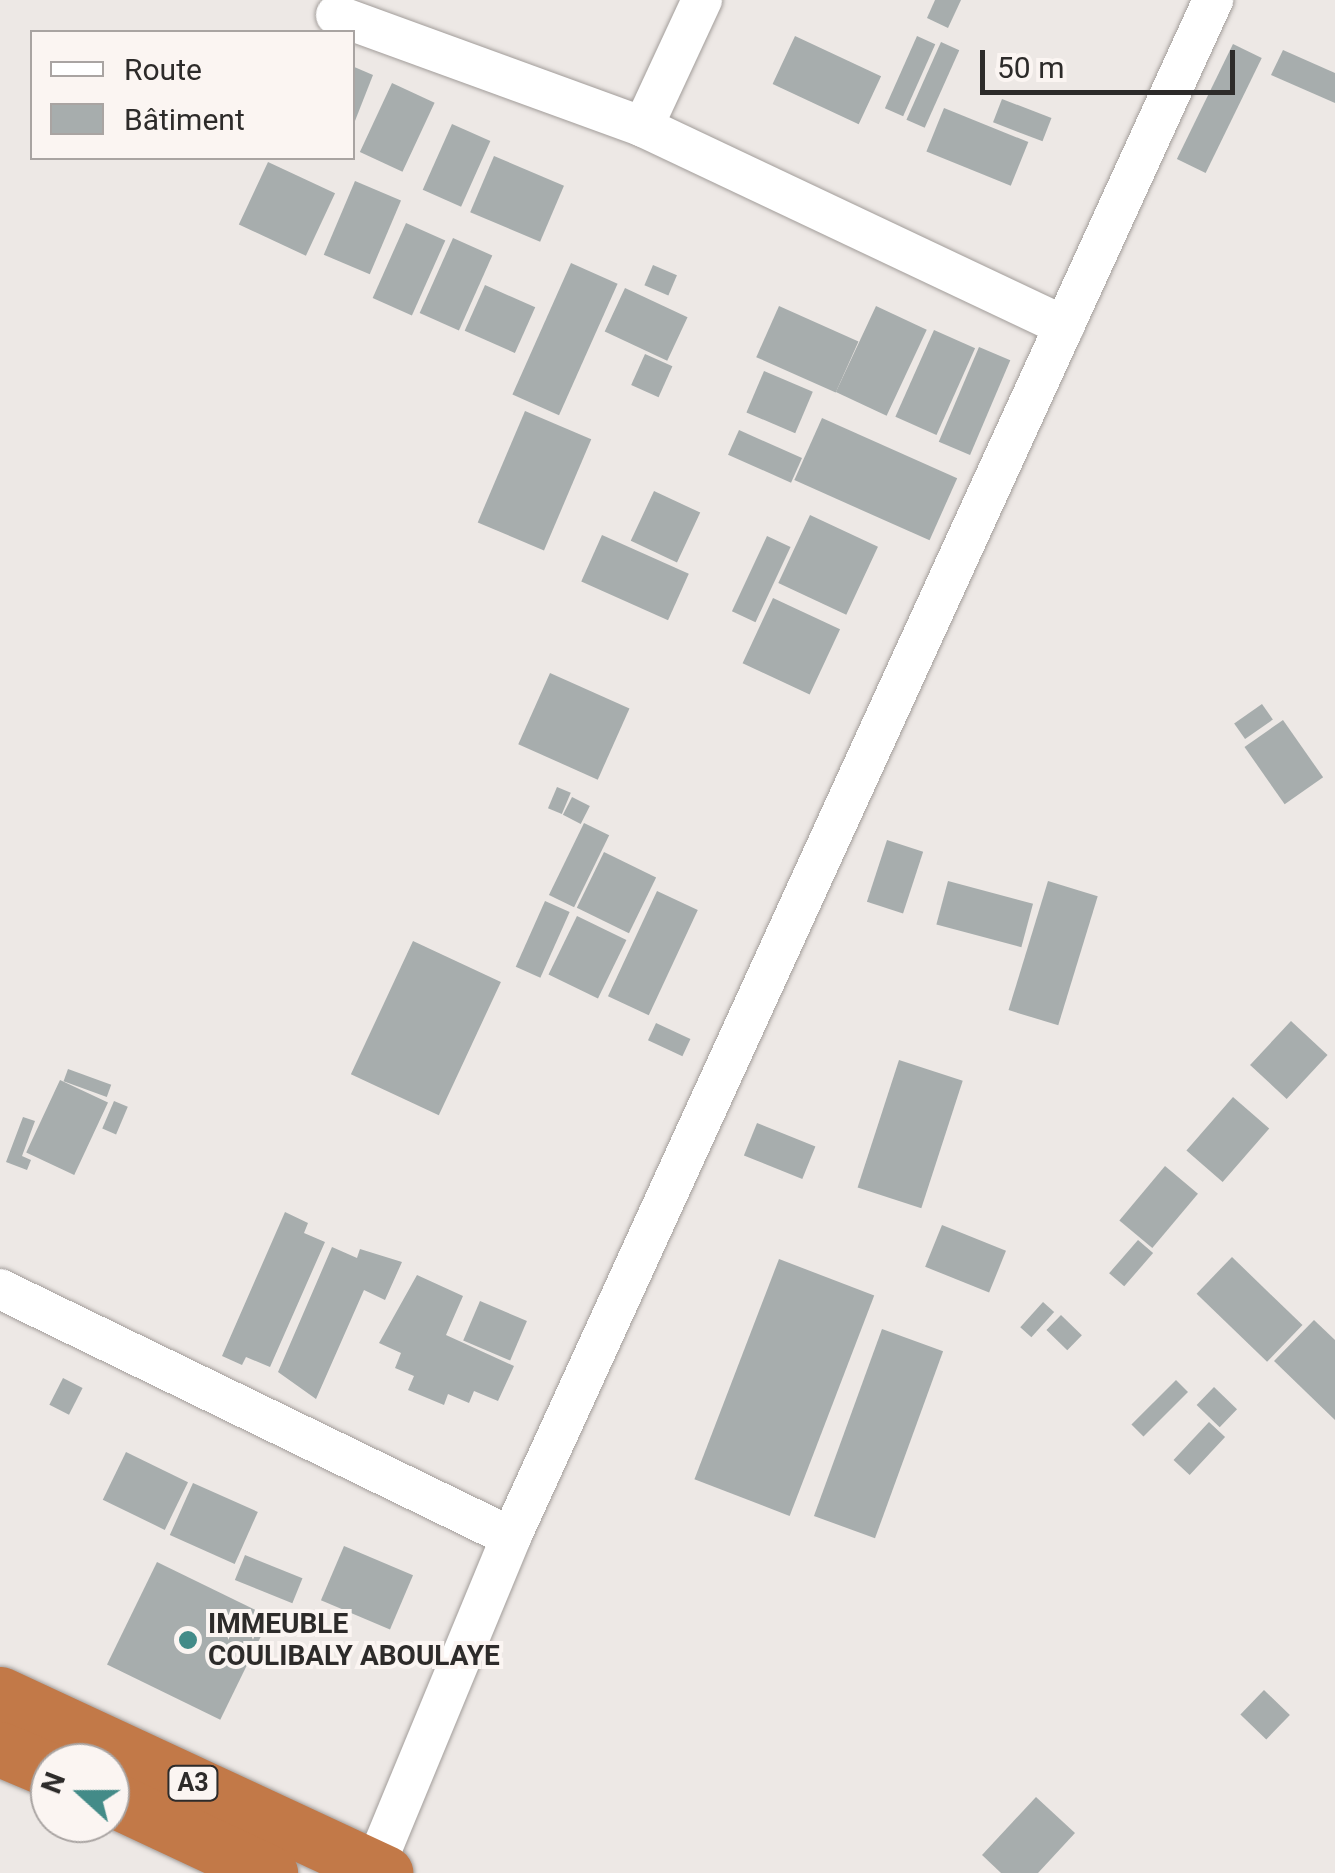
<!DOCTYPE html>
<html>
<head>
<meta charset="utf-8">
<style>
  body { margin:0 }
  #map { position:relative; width:1335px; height:1873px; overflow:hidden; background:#ede8e5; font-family:Roboto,sans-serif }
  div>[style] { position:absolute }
  .building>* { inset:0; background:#a7adad; transform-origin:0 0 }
  .roads { filter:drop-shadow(0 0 2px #a29d9a) drop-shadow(0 0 2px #a29d9a) }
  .street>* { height:40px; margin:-20px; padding:0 20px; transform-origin:20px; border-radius:20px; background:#fff }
  .highway>* { height:55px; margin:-27.5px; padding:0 27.5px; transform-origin:27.5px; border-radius:27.5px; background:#c27948 }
  .dots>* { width:28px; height:28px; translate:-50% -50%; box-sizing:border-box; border:5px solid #fbf5f2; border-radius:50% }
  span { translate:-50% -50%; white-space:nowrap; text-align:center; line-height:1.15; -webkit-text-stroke:8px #fbf5f2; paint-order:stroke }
  .shield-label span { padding:2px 8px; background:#fbf5f2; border:2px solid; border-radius:8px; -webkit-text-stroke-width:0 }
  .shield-label { font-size:25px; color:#2d2b2a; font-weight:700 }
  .poi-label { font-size:28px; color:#2d2b2a; font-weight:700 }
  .left { translate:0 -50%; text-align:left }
  .legend { position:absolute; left:30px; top:30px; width:325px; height:130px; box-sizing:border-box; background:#fbf5f2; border:2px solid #a9a4a2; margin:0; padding:12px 18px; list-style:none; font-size:30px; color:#2d2b2a }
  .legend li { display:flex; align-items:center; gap:20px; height:50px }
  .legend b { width:50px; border:2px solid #a9a4a2 }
  .north { position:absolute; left:30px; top:1743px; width:100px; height:100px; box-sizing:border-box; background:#fbf5f2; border:2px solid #a9a4a2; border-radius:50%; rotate:291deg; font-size:28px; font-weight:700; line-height:40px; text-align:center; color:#2d2b2a }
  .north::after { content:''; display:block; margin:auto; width:35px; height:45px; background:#438b88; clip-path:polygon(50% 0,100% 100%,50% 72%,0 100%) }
  .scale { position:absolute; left:980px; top:50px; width:255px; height:45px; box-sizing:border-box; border:5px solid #2d2b2a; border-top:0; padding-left:12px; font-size:30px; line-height:35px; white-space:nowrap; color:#2d2b2a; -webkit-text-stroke:8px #fbf5f2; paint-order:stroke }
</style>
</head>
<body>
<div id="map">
  <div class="building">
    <div style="clip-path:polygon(935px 0,961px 0,948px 28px,927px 18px)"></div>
    <div style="left:795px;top:36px;width:95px;height:53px;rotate:25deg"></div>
    <div style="left:917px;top:36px;width:20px;height:79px;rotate:24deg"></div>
    <div style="left:941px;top:42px;width:20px;height:85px;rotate:24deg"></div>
    <div style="left:1233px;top:44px;width:32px;height:128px;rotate:26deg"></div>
    <div style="clip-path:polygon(1283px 50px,1335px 73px,1335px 103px,1271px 75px)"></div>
    <div style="clip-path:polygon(352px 66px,373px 75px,353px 126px,352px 126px)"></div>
    <div style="left:392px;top:83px;width:47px;height:76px;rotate:25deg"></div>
    <div style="left:1002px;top:99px;width:53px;height:25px;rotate:21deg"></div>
    <div style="left:944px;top:108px;width:91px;height:47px;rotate:22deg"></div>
    <div style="left:452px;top:124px;width:42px;height:72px;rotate:24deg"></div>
    <div style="left:494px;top:156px;width:76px;height:61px;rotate:23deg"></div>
    <div style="left:268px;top:162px;width:74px;height:69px;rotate:25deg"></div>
    <div style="left:355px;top:181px;width:50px;height:80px;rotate:23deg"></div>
    <div style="left:406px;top:223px;width:43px;height:82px;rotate:24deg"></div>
    <div style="left:453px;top:238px;width:43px;height:82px;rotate:24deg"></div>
    <div style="left:571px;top:263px;width:51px;height:144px;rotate:24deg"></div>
    <div style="left:653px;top:265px;width:26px;height:22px;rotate:23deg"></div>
    <div style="left:485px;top:285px;width:55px;height:50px;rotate:24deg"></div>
    <div style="left:625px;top:288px;width:69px;height:48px;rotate:25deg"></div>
    <div style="left:779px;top:306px;width:87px;height:56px;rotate:24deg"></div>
    <div style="left:876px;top:306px;width:56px;height:95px;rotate:25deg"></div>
    <div style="left:934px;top:330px;width:45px;height:95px;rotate:24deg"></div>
    <div style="left:979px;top:347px;width:34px;height:103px;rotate:23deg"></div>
    <div style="left:645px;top:354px;width:30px;height:34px;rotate:24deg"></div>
    <div style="left:764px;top:371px;width:53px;height:45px;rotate:23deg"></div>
    <div style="left:525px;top:411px;width:72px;height:121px;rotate:23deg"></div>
    <div style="left:822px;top:418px;width:148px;height:68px;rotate:24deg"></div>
    <div style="left:739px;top:430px;width:69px;height:27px;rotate:24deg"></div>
    <div style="left:654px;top:491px;width:51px;height:55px;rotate:25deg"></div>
    <div style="left:810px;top:515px;width:75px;height:75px;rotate:25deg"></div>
    <div style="left:602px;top:535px;width:95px;height:51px;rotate:24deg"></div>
    <div style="left:767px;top:536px;width:26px;height:83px;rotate:25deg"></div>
    <div style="left:773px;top:598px;width:74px;height:72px;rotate:25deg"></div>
    <div style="left:550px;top:673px;width:87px;height:78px;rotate:24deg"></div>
    <div style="left:1262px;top:704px;width:19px;height:34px;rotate:55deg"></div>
    <div style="left:1283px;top:720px;width:70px;height:47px;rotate:55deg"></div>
    <div style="left:557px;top:787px;width:15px;height:23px;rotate:23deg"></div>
    <div style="left:572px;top:797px;width:20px;height:20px;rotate:27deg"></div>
    <div style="left:584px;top:823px;width:28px;height:80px;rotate:26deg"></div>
    <div style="left:887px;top:840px;width:38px;height:65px;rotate:18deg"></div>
    <div style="left:604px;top:852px;width:58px;height:62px;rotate:26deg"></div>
    <div style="left:948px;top:881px;width:88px;height:45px;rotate:15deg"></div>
    <div style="left:1048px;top:881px;width:52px;height:135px;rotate:17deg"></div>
    <div style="left:657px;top:891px;width:45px;height:116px;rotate:25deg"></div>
    <div style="left:545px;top:901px;width:27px;height:72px;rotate:24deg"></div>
    <div style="left:577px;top:916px;width:55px;height:65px;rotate:26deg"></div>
    <div style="left:413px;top:941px;width:97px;height:147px;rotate:25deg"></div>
    <div style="left:1291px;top:1021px;width:50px;height:60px;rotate:43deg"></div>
    <div style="left:656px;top:1023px;width:38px;height:19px;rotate:25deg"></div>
    <div style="left:899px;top:1060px;width:67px;height:134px;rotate:18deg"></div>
    <div style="left:68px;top:1069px;width:46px;height:13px;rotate:20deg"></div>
    <div style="left:60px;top:1080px;width:53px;height:80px;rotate:25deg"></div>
    <div style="left:1233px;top:1097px;width:48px;height:71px;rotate:41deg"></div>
    <div style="left:114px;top:1101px;width:15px;height:30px;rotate:23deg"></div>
    <div style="clip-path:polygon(23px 1117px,35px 1121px,22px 1156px,31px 1160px,27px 1170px,6px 1162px)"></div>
    <div style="left:757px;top:1123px;width:63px;height:35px;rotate:22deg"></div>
    <div style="left:1165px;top:1166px;width:43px;height:71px;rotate:40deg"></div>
    <div style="clip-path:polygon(285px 1212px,308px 1223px,304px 1233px,325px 1242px,270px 1367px,246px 1357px,242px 1365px,222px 1356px)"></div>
    <div style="left:942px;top:1225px;width:69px;height:45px;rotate:22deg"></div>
    <div style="left:1138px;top:1240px;width:20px;height:44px;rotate:41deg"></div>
    <div style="clip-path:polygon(332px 1247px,357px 1258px,360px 1249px,402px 1262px,385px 1300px,364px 1290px,316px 1399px,278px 1372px)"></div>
    <div style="left:1232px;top:1257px;width:98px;height:51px;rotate:44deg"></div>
    <div style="left:779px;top:1259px;width:102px;height:236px;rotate:21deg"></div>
    <div style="clip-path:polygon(417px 1275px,463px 1296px,446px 1335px,514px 1366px,498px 1401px,474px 1391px,469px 1403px,448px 1394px,444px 1405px,408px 1390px,414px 1376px,395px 1368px,401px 1353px,379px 1343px)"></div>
    <div style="left:480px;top:1301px;width:51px;height:43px;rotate:23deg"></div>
    <div style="left:1043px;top:1302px;width:15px;height:34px;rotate:42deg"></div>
    <div style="left:1061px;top:1315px;width:29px;height:21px;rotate:44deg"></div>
    <div style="clip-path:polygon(1314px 1320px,1335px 1340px,1335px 1420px,1274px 1361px)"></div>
    <div style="left:882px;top:1329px;width:65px;height:199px;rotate:20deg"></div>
    <div style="left:63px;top:1378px;width:22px;height:30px;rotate:27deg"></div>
    <div style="left:1176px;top:1380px;width:17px;height:63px;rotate:45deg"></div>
    <div style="left:1214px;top:1387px;width:32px;height:25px;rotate:44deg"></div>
    <div style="left:1209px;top:1422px;width:22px;height:52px;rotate:43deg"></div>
    <div style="left:126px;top:1452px;width:69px;height:53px;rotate:26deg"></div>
    <div style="left:193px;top:1483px;width:71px;height:57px;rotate:24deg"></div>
    <div style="left:344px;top:1546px;width:75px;height:59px;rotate:23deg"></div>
    <div style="left:245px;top:1555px;width:62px;height:27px;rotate:22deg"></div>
    <div style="left:157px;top:1562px;width:126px;height:114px;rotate:26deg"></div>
    <div style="left:1264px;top:1690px;width:36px;height:34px;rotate:44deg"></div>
    <div style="clip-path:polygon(1036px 1797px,1075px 1833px,1038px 1873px,1001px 1873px,982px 1855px)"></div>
  </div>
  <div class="roads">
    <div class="street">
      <div style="left:336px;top:15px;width:327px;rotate:20deg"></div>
      <div style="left:643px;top:127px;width:466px;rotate:25.3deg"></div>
      <div style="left:643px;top:127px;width:140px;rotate:-65.1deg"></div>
      <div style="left:0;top:1289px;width:568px;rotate:25.89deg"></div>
      <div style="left:374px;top:1868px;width:358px;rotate:-67.5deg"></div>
      <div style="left:511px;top:1537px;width:1690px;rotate:-65.45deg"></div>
    </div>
    <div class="highway">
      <div style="left:0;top:1694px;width:425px;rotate:24.9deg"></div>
      <div style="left:0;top:1749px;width:54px;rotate:22.8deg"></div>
      <div style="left:110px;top:1798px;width:177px;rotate:25.1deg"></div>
    </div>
  </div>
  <div class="dots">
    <div style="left:188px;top:1640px;background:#438b88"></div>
  </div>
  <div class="shield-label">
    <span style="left:193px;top:1783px">A3</span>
  </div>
  <div class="poi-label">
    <span class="left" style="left:208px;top:1640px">IMMEUBLE<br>COULIBALY ABOULAYE</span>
  </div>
  <ul class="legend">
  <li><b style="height:12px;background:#fff"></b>Route</li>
  <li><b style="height:28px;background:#a7adad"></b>Bâtiment</li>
  </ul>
  <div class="north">N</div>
  <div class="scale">50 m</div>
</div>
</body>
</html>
